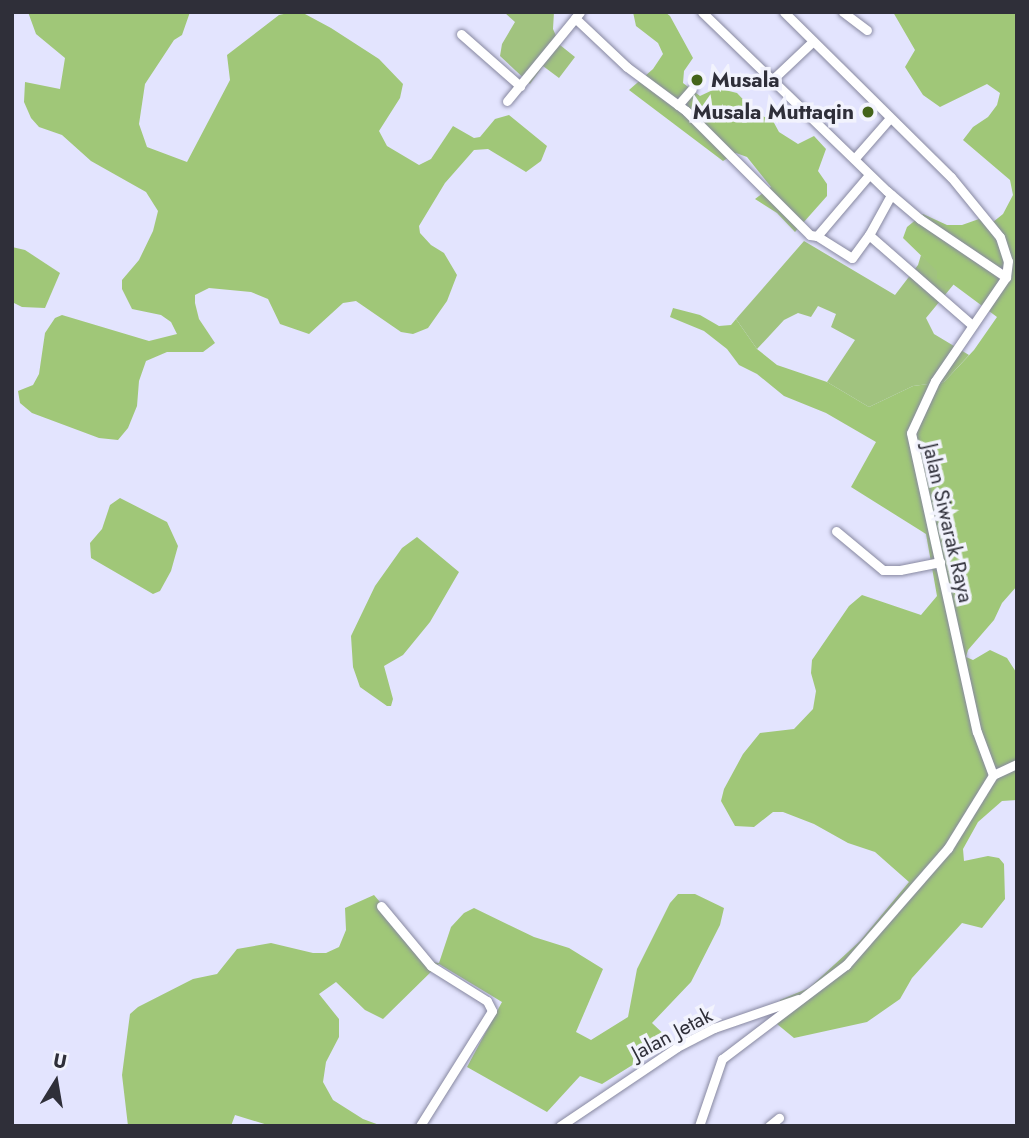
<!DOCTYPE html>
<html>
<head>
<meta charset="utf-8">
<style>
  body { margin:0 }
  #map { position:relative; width:1029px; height:1138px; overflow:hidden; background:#e3e4fe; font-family:Jost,sans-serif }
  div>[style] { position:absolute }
  .green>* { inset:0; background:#a1c37f }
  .forest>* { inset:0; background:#a0c778 }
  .stream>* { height:2.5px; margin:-1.25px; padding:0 1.25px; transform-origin:1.25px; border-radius:1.25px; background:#babafb }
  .roads { filter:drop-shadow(0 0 2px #8788a0) drop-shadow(0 0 2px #8788a0) }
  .street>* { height:9px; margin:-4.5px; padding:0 4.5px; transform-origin:4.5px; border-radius:4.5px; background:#fff }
  .dots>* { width:19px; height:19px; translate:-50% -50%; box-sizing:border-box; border:4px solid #f2f3fd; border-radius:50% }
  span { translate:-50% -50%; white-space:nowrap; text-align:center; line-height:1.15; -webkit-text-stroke:7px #f2f3fd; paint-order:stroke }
  .poi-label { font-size:21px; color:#2f2f39; font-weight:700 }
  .left { translate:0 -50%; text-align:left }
  .right { translate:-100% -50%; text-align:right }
  .street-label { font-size:21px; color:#2f2f39 }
  .frame { position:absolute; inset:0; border:14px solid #2f2f39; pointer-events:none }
  .north { position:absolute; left:21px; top:1047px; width:70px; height:70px; -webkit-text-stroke:5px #f2f3fd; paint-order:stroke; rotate:11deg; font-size:19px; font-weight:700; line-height:28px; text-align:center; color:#2f2f39 }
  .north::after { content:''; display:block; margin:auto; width:24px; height:32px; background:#2f2f39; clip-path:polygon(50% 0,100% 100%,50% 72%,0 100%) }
</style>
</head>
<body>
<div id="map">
  <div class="green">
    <div style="clip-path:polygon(504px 12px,554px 12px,553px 29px,560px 45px,575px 57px,559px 78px,543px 66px,530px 84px,500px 56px,502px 44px,515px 22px)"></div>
    <div style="clip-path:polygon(804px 241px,895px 295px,918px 265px,921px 255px,954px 284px,926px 318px,934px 334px,969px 355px,944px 382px,913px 386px,869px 407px,827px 382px,855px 340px,831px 327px,836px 314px,818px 306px,811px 317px,798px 313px,784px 320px,757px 349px,736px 319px)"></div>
  </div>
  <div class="forest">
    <div style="clip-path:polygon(28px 12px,190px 12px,182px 35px,174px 40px,145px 84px,139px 124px,147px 147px,187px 162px,230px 80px,227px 55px,279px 15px,293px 12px,305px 14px,331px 28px,379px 59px,403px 84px,400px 98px,379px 131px,387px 146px,419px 165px,431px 159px,453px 126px,474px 138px,480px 137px,495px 119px,509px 115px,547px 146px,541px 161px,526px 172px,488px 149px,474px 150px,445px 183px,419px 226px,420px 233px,431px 245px,444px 253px,457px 275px,447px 301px,428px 328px,413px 334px,401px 332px,356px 301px,343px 303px,309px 334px,280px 324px,268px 299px,251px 292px,209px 288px,195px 295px,195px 303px,199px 319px,215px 343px,203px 352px,167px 352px,146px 361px,139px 381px,137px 406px,128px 428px,118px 440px,99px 438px,32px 413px,20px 403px,18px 391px,33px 385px,39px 374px,45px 333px,55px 318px,62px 315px,149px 341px,177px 334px,171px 322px,161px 315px,132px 309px,122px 289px,122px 280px,139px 260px,153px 231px,158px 211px,146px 192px,91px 161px,62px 135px,39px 127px,31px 118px,24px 102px,25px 82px,60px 89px,65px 58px,36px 34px)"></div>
    <div style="clip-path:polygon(633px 12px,665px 12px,670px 16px,693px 58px,684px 71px,683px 83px,700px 96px,717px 88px,737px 93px,756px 113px,773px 121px,779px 132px,798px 144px,814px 136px,826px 149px,818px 171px,827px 184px,827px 196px,795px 232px,777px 213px,755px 199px,771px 187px,747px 157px,736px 153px,723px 161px,629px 90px,653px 69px,663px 54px,658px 43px,636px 26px)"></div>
    <div style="clip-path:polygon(893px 12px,1017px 12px,1017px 586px,1002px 603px,994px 620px,968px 650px,966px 657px,973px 660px,990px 650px,1007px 658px,1016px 672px,1017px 800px,1002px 801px,978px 822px,963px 849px,964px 861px,988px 856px,999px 858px,1004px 864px,1005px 899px,982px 928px,962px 923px,912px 978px,900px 999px,867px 1022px,794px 1038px,777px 1024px,781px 1011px,780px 1000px,809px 988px,860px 941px,909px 882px,875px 852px,848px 843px,814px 824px,783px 812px,773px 812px,754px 827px,735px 826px,721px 801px,724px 789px,743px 754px,760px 733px,794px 729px,813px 709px,816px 691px,811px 673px,812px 660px,849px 606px,862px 595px,921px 615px,937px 596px,926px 534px,851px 487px,876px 442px,826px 413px,784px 396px,757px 374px,739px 365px,727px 349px,704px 331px,670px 317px,673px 308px,700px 315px,719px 326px,731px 325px,736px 319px,757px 349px,777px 365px,827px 382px,869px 407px,913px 386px,944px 382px,974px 350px,997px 317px,950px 282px,937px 279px,937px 271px,903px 238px,907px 227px,923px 214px,947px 225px,962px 225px,979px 219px,988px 226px,1003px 214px,1013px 195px,1010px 180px,963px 140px,973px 127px,988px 117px,997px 105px,1000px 93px,987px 84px,940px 107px,923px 95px,905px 67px,915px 50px)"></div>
    <div style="clip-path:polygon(12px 247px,25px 250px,60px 273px,45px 308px,22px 307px,12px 302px)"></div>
    <div style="clip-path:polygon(120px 498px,167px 522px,178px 546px,171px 571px,160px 591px,153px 594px,91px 558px,90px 543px,102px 529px,110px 505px)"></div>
    <div style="clip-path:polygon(417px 537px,459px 572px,430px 622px,403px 655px,384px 666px,393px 699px,391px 706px,387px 706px,360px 687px,353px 667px,351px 636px,375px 586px,402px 548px)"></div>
    <div style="clip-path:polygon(678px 894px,695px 894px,724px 908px,720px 925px,691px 982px,652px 1023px,671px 1041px,602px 1084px,580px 1076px,547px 1112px,467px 1067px,502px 1002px,439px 964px,383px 1019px,365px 1010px,336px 982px,319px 994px,339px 1019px,339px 1037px,326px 1062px,323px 1082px,333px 1100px,363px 1119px,382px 1126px,271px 1126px,235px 1115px,231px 1126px,128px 1126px,122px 1075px,130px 1014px,138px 1007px,193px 979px,217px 974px,237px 949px,271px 943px,313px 953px,326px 953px,339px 947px,346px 930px,345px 908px,374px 895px,431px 962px,439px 963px,451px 927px,464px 913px,474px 908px,534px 937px,569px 948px,603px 969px,576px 1032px,591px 1040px,628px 1017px,637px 969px,670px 903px)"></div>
  </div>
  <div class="stream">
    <div style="left:12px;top:783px;width:3px;rotate:90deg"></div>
  </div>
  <div class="roads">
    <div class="street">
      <div style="left:702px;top:12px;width:257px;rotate:44.1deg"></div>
      <div style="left:887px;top:191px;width:43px;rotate:40.3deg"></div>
      <div style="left:920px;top:219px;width:104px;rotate:34deg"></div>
      <div style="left:784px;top:12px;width:235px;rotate:44.7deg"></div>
      <div style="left:951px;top:177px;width:77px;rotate:50.8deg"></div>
      <div style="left:1000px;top:237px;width:25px;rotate:72deg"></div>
      <div style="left:1008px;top:261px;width:16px;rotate:97deg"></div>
      <div style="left:1006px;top:277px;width:126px;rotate:124.3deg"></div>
      <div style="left:935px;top:381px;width:57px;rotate:114.8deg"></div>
      <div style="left:911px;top:433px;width:306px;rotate:77.6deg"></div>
      <div style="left:977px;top:732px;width:46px;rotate:69.6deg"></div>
      <div style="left:843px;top:12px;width:30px;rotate:37deg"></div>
      <div style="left:575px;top:18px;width:71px;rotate:43.3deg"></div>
      <div style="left:627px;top:67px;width:74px;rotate:36.7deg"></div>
      <div style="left:686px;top:111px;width:175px;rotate:45deg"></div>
      <div style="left:810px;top:235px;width:7px;rotate:8deg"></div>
      <div style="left:817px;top:236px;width:80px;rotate:-49.6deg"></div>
      <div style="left:461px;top:34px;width:79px;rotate:41.4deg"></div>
      <div style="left:773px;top:79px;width:55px;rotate:-43.5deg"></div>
      <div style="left:507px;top:101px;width:115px;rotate:-50.6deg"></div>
      <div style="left:678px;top:105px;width:21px;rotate:-49deg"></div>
      <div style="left:855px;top:158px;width:53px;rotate:-48.8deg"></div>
      <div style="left:869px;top:235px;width:137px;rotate:41.1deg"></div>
      <div style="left:817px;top:236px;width:41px;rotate:32.2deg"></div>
      <div style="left:852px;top:258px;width:29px;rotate:-54deg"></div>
      <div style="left:869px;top:235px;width:46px;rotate:-61.2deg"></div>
      <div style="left:836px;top:531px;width:61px;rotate:39.7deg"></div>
      <div style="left:883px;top:570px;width:17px"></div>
      <div style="left:900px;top:570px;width:41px;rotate:-11.3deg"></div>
      <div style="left:993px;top:775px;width:26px;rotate:-25deg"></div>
      <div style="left:381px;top:906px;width:78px;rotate:50.2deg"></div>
      <div style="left:431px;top:966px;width:66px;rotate:32deg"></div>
      <div style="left:487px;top:1001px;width:11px;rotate:63deg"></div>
      <div style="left:492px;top:1011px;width:136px;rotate:122.1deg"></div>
      <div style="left:560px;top:1126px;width:141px;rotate:-34deg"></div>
      <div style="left:677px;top:1047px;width:42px;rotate:-27.2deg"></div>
      <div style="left:714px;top:1028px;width:89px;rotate:-19deg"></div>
      <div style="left:699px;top:1126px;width:71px;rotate:-71.1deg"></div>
      <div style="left:722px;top:1059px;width:156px;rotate:-37.2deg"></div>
      <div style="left:846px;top:965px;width:155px;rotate:-48.9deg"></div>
      <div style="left:948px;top:848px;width:86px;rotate:-58.3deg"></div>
      <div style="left:769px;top:1126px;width:13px;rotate:-39deg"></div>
    </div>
  </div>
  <div class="dots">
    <div style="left:697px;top:80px;background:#446419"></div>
    <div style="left:868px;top:112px;background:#446419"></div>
  </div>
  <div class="poi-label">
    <span class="left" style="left:711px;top:80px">Musala</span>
    <span class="right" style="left:854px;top:112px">Musala Muttaqin</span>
  </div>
  <div class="street-label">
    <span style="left:948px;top:523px;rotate:77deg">Jalan Siwarak Raya</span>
    <span style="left:672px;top:1034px;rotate:-28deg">Jalan Jetak</span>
  </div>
  <div class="frame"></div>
  <div class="north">U</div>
</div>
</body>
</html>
